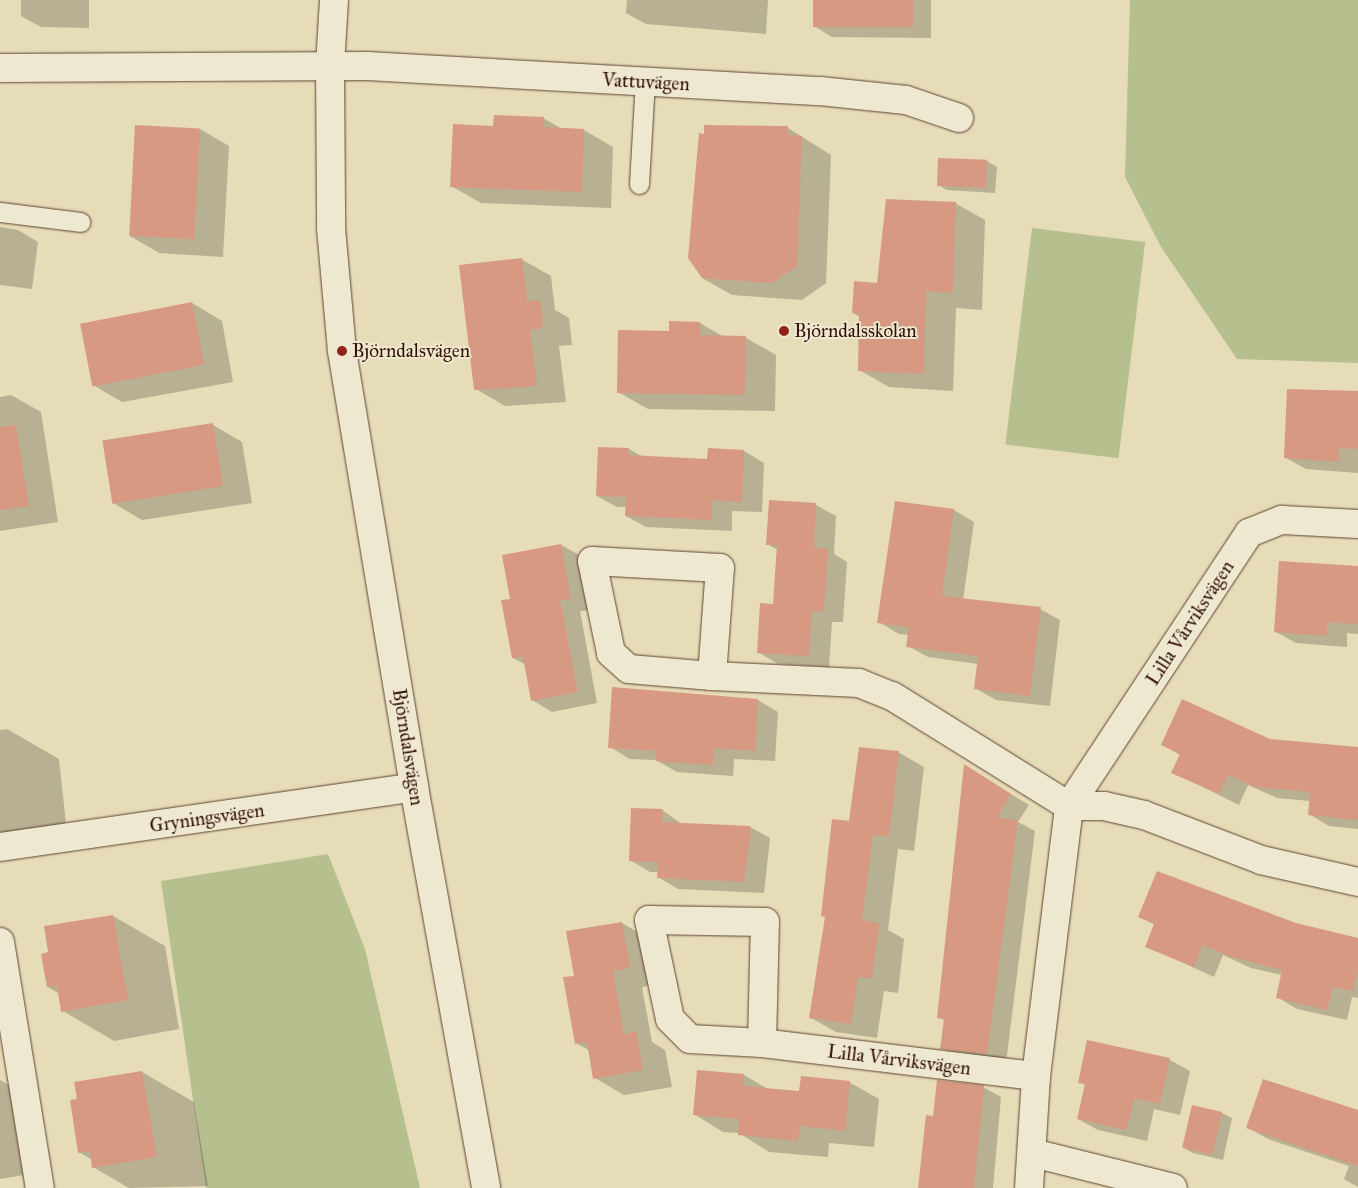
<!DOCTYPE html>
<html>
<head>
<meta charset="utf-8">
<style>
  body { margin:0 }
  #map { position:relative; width:1358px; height:1188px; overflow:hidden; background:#e7dcb8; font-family:"IM FELL Great Primer",serif }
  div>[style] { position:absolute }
  .green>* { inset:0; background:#b6c08e; transform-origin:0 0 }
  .shadow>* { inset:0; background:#0003 }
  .building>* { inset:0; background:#d79981; transform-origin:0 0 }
  .roads { filter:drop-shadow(0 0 1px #5e4331) drop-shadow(0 0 1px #5e4331) }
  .lane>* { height:19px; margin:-9.5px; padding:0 9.5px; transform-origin:9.5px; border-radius:9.5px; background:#efe8d1 }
  .street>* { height:28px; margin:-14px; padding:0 14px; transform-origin:14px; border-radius:14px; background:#efe8d1 }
  .secondary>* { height:28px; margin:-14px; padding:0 14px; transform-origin:14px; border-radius:14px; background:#efe8d1 }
  .dots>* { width:14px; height:14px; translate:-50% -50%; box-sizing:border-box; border:2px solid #efe8d1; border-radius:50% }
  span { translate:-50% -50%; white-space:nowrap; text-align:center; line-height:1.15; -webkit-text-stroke:4px #efe8d1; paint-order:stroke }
  .street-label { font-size:19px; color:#311004 }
  .poi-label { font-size:19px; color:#311004 }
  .left { translate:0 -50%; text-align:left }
</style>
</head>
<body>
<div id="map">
  <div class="green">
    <div style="clip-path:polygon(1130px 0,1358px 0,1358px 363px,1237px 359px,1161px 247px,1125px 177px)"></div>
    <div style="left:1032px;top:228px;width:114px;height:218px;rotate:7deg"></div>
    <div style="clip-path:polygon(328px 854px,365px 949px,420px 1188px,206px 1188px,161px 881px)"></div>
  </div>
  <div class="shadow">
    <div style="clip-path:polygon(21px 0,89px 0,89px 28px,41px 27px,21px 16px)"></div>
    <div style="clip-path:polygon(627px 0,768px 0,766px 34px,646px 24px,626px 13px)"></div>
    <div style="clip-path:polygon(815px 0,931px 0,931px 38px,832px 37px,814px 26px)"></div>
    <div style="clip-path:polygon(543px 118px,562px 129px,584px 130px,613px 147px,611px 208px,481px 203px,451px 186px,494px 127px)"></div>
    <div style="clip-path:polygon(788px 128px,831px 155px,826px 283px,802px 300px,732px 295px,702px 278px)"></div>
    <div style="clip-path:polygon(200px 129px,229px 146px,223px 257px,159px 253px,130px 236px)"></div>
    <div style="clip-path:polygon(987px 161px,997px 167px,995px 193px,947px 190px,938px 185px)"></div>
    <div style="clip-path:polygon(955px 203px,985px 220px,982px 310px,956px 308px,953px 391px,889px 387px,859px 370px,860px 317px,853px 313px)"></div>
    <div style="clip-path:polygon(0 227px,18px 230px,38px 242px,32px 289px,0 285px)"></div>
    <div style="clip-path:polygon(521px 259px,551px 276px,555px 310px,569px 318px,572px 345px,559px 346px,566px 402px,505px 406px,476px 389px)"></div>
    <div style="clip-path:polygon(192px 303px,222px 321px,233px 382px,122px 402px,93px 385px)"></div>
    <div style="clip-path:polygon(700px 323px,724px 337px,746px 338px,776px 355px,775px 411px,648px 409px,618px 392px,670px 332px)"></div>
    <div style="clip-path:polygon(1358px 392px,1358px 473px,1306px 469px,1286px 458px)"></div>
    <div style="clip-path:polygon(11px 395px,41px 412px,58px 522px,0 531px,0 397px)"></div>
    <div style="clip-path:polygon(213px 425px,242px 442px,252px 503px,142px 520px,113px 503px)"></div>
    <div style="clip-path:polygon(629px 449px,643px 457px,709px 460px,744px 451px,764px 463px,762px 512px,732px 511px,732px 531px,646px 527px,626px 516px,626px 507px,617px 507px,597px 496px)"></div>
    <div style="clip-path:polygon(770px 502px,816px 505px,836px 516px,834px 554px,847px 562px,843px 622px,832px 622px,829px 667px,778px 664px,758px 652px,774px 605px,778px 550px,767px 544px)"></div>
    <div style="clip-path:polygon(954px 510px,974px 522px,963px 600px,1040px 609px,1060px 620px,1050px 706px,996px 700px,975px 688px,978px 664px,928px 657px,908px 646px,909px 635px,899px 634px,879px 622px)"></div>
    <div style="clip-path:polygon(561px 545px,581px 556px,591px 610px,580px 611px,597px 703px,552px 712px,532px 700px,526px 665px,513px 658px,511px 600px)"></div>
    <div style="clip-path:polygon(1358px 567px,1358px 634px,1347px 633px,1347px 647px,1296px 643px,1276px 632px)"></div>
    <div style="clip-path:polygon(614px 688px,758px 700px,778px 712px,775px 761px,734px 759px,733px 776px,677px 772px,656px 760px,630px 759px,610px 747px)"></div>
    <div style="clip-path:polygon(7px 729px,59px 759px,66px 824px,0 844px,0 730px)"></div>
    <div style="clip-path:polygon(1270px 740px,1358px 748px,1358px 829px,1329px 826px,1309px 814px,1310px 801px,1277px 798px,1248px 785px,1239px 805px,1173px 772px,1180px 755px,1163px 745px)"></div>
    <div style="clip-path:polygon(898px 752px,924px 767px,914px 851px,898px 849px,888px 930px,904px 939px,898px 993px,884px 991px,877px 1038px,836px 1032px,811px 1018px,826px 918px,822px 915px,850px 822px)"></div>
    <div style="clip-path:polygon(982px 776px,1029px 805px,1018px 822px,1035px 831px,1006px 1063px,960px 1058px,942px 1048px,945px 1021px,939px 1017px)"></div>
    <div style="clip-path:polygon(662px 810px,682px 824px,750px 827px,770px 838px,764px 893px,678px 889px,658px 877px,659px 872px,650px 872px,630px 860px)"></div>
    <div style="clip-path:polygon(113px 916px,165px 946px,179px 1029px,114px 1041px,63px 1011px,60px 994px,48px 987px,50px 953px,45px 927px)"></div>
    <div style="clip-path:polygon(1139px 916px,1295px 924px,1358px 939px,1358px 998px,1352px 997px,1347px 1020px,1297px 1009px,1277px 997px,1282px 975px,1251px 968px,1223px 955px,1214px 977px,1146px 946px,1155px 925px)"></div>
    <div style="clip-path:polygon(622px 923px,651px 940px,659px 984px,642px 987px,652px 1042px,665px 1050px,672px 1087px,624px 1095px,595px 1078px,590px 1051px,576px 1043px,576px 977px)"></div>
    <div style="clip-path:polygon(1088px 1041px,1170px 1060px,1190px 1071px,1180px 1115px,1154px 1109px,1147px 1141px,1098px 1130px,1078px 1119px,1085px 1085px,1080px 1082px)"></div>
    <div style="clip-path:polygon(142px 1072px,194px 1102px,208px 1186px,129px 1188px,93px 1167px,92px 1160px,79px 1152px,76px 1083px)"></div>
    <div style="clip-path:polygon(744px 1075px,768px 1089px,800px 1092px,849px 1082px,879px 1099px,874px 1147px,829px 1143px,828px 1157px,769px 1152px,739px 1133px,723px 1132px,694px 1114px)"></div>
    <div style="clip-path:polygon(0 1080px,11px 1086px,32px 1155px,21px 1157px,24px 1175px,0 1179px)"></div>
    <div style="clip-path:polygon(983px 1087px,1001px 1097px,993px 1188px,920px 1188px)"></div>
    <div style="clip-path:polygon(1192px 1107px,1222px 1113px,1232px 1118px,1223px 1160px,1193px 1153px,1184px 1148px)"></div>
    <div style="clip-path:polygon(1358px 1112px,1358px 1187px,1344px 1179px,1349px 1166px,1268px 1139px,1248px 1128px)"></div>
  </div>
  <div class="building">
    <div style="left:813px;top:0;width:100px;height:27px"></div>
    <div style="clip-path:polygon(494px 115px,544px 117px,543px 127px,584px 129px,582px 192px,450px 187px,453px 124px,493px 126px)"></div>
    <div style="left:135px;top:125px;width:65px;height:111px;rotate:3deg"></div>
    <div style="clip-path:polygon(704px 125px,788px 126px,788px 135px,802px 136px,797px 266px,772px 283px,702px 278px,688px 258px,699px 133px,704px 134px)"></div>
    <div style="left:938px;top:158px;width:49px;height:28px;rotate:2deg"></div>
    <div style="clip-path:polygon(886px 199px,956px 202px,953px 293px,926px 291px,924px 374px,858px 371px,859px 313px,852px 313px,854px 281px,877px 283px)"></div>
    <div style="clip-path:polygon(522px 258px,527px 302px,540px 300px,543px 328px,530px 330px,537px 386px,474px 390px,459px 265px)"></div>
    <div style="left:192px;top:302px;width:64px;height:114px;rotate:79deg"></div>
    <div style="clip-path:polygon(669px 321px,700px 322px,700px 335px,746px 336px,745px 395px,617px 393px,618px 330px,669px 331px)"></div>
    <div style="clip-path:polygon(1287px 389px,1358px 391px,1358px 449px,1339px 448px,1339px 462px,1284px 458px)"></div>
    <div style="left:213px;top:423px;width:64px;height:112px;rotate:81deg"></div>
    <div style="clip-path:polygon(16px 425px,29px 506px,0 510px,0 427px)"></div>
    <div style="clip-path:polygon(598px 447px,629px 448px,629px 455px,707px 459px,708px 448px,744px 450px,742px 502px,712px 500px,712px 520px,625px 516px,626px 497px,596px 496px)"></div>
    <div style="clip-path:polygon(769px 500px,816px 503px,814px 548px,828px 549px,824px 612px,812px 611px,809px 656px,757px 653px,760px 603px,773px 604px,777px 545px,766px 545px)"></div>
    <div style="clip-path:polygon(895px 501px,954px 509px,942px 596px,1041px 607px,1030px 696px,974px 689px,978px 656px,906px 647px,909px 627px,877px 623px)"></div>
    <div style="clip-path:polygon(561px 544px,571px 599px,560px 600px,578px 692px,531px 701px,523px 657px,512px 658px,501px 600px,510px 599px,502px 555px)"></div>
    <div style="clip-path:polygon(1279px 561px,1358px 566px,1358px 624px,1327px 622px,1327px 636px,1274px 632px)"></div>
    <div style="clip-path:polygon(612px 687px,758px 699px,755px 751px,714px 748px,713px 765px,656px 761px,656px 751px,608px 748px)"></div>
    <div style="clip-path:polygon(1182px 699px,1270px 739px,1358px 747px,1358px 820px,1308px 815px,1310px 792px,1255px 787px,1228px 775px,1219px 794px,1171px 773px,1180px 754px,1161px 745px)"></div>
    <div style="clip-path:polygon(859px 747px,899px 751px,889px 836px,873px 835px,862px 920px,879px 923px,872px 979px,858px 977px,851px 1024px,809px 1018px,825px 917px,821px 916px,832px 819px,849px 821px)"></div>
    <div style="clip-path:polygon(964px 764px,1011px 794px,997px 818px,1018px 820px,987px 1054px,940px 1049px,944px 1019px,937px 1018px)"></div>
    <div style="clip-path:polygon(631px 808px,663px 809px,662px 822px,751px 826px,744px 882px,657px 878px,658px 862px,629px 861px)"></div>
    <div style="clip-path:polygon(1157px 871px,1296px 923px,1358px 938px,1358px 971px,1353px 991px,1333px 987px,1327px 1010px,1276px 998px,1282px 970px,1231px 957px,1203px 945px,1194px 967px,1145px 947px,1154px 924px,1138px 917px)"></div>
    <div style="clip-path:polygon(113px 915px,128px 1000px,61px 1012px,57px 986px,47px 987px,41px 954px,48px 952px,44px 926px)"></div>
    <div style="clip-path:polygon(622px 922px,630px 968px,613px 971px,624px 1034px,636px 1031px,643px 1070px,593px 1079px,587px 1042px,575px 1044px,563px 977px,574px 976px,566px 931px)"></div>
    <div style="clip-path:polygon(1087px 1040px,1170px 1058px,1160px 1104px,1134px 1098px,1127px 1130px,1077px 1119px,1085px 1084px,1078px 1083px)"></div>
    <div style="clip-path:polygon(697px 1070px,744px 1074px,743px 1086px,799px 1091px,801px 1076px,850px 1081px,845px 1131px,800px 1126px,798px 1141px,738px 1135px,739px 1119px,693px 1115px)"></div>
    <div style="clip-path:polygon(142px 1071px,157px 1157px,92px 1168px,90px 1151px,78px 1153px,70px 1100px,77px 1099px,74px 1082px)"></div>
    <div style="clip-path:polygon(1263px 1079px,1358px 1110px,1358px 1166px,1246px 1128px)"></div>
    <div style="clip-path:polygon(937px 1080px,984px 1085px,974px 1188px,918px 1188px,926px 1115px,933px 1116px)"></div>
    <div style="left:1192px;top:1105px;width:31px;height:44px;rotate:13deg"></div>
  </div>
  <div class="roads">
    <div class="lane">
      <div style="left:639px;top:184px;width:103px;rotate:-86.7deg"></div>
      <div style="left:0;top:212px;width:81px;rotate:7.1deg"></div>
    </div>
    <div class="street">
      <div style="left:0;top:68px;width:367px;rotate:-0.3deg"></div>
      <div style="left:367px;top:66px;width:454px;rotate:3.2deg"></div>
      <div style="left:820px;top:91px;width:86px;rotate:6deg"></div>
      <div style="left:906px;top:100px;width:56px;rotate:18.8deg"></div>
      <div style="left:712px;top:676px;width:108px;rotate:-85.8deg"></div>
      <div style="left:720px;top:568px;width:128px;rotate:-176.9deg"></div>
      <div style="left:592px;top:561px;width:94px;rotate:78.3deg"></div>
      <div style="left:611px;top:653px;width:24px;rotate:42deg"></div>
      <div style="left:629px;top:669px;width:83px;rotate:4.8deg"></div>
      <div style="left:712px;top:676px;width:147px;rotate:2.7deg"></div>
      <div style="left:859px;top:683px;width:35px;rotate:22deg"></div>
      <div style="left:892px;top:696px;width:208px;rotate:31.9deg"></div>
      <div style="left:1069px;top:806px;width:35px"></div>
      <div style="left:1104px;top:806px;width:41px;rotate:12.7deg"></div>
      <div style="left:1144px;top:815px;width:125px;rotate:21deg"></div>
      <div style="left:1261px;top:860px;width:99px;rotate:12.8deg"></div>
      <div style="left:0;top:847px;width:418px;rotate:-8.2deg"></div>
      <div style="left:0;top:942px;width:249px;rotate:80.8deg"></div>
      <div style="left:762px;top:1043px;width:121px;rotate:-88.6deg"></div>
      <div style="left:765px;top:922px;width:116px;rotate:-179deg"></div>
      <div style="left:649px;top:920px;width:101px;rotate:78deg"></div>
      <div style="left:670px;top:1019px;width:28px;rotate:45deg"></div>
      <div style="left:690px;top:1039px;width:72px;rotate:3.2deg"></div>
      <div style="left:762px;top:1043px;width:276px;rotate:6.9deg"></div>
      <div style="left:1033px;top:1153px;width:144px;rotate:14deg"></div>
      <div style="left:1029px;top:1188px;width:112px;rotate:-86.4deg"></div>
      <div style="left:1036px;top:1076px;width:272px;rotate:-83deg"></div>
      <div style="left:1069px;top:806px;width:327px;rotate:-56.6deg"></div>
      <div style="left:1249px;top:533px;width:35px;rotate:-22deg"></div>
      <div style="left:1282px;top:520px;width:76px;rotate:3deg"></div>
    </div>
    <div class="secondary">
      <div style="left:334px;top:0;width:65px;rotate:93.5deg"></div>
      <div style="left:330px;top:65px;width:163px;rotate:89.6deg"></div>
      <div style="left:331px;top:228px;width:123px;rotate:84.9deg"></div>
      <div style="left:342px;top:351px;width:442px;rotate:80.6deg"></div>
      <div style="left:414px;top:787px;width:407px;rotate:79.8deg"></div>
    </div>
  </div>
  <div class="dots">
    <div style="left:784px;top:331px;background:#8f2418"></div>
    <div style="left:342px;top:351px;background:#8f2418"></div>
  </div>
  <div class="street-label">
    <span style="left:646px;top:82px;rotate:3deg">Vattuvägen</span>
    <span style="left:1190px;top:623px;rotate:-57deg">Lilla Vårviksvägen</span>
    <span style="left:408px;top:747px;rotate:81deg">Björndalsvägen</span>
    <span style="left:207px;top:818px;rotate:-8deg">Gryningsvägen</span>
    <span style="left:899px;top:1060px;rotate:7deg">Lilla Vårviksvägen</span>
  </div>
  <div class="poi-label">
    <span class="left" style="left:794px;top:331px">Björndalsskolan</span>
    <span class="left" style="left:352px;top:351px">Björndalsvägen</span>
  </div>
</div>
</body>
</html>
